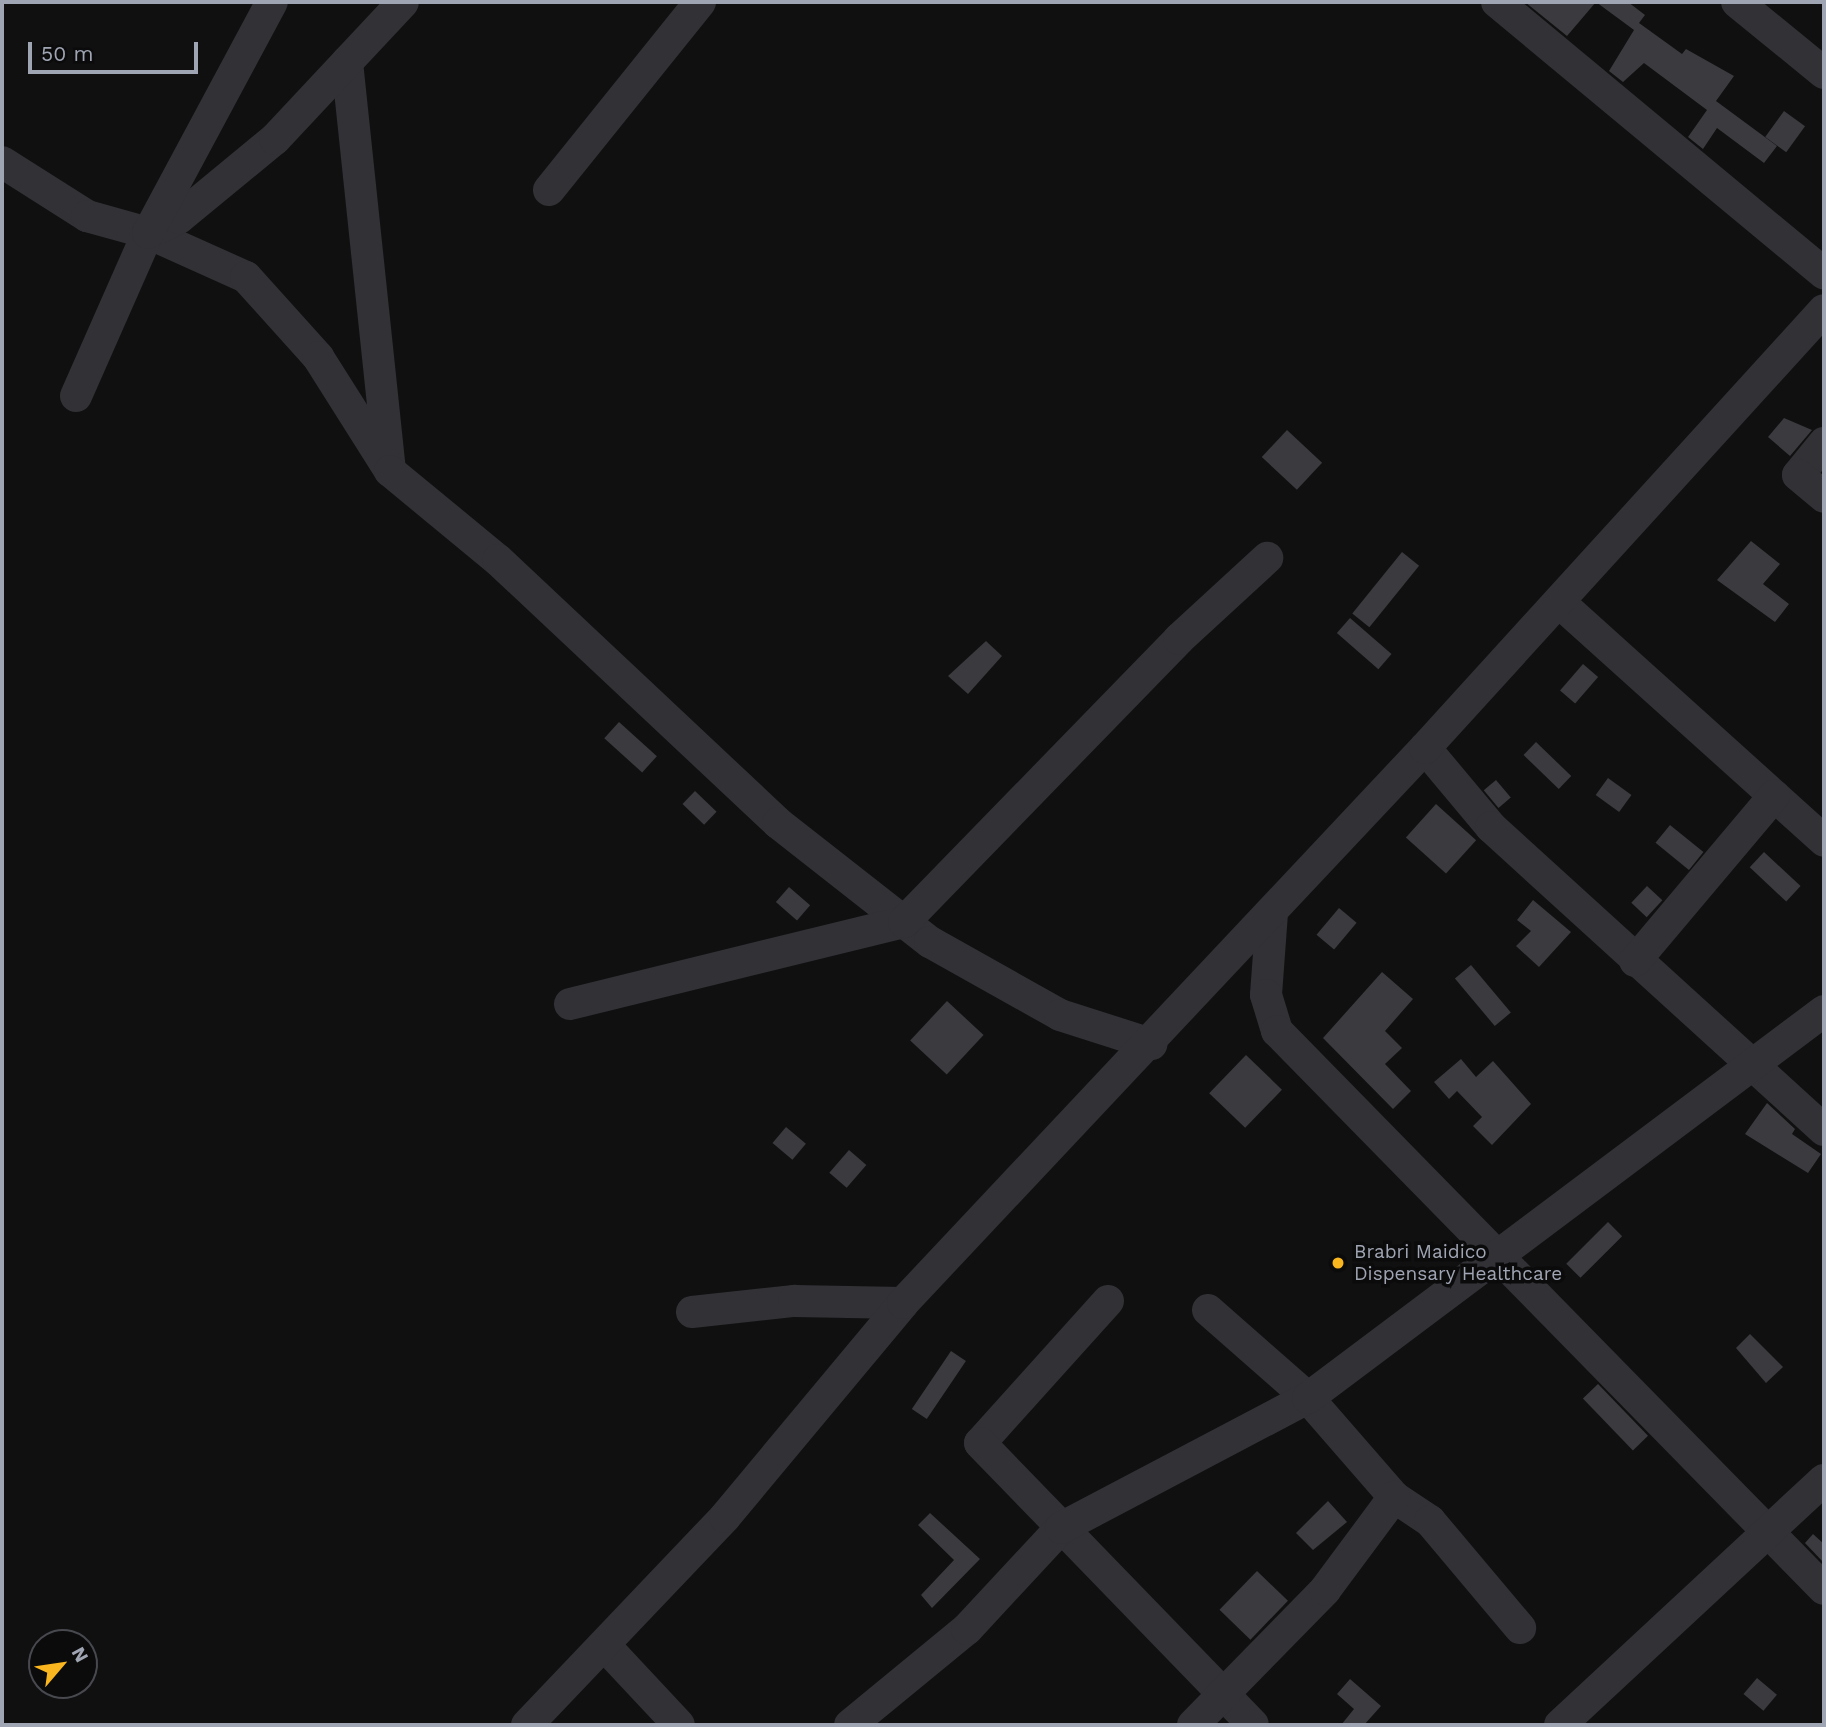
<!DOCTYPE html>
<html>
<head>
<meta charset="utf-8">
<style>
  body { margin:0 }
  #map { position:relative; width:1826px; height:1727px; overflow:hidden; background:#101011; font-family:"Work Sans",sans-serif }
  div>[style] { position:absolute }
  .building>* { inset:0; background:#3a3a3f; transform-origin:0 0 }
  .minor>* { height:32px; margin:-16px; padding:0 16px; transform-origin:16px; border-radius:16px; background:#313136 }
  .dots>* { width:19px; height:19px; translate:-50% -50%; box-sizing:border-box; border:4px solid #0b0b0c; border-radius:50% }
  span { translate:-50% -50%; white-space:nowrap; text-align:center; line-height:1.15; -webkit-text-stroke:7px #0b0b0c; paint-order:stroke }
  .poi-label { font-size:19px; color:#a0a5b3 }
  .left { translate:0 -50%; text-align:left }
  .frame { position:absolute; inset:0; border:4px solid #a0a5b3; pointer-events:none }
  .north { position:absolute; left:28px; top:1629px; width:70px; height:70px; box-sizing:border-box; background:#0b0b0c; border:2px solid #47494f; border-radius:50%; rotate:61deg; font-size:19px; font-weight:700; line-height:28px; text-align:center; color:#a0a5b3 }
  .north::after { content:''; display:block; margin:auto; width:24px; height:32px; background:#fab61f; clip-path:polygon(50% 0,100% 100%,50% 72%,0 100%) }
  .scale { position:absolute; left:28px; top:42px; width:170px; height:32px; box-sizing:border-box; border:4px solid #a0a5b3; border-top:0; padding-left:9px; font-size:21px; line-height:24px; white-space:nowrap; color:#a0a5b3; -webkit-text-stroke:5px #0b0b0c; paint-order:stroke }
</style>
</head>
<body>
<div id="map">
  <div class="building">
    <div style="clip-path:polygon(1525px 2px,1596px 2px,1567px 36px)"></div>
    <div style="clip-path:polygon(1596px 2px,1628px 2px,1645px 15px,1639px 23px,1682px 54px,1686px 49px,1734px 76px,1716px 101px,1777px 146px,1764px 163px,1717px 128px,1703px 149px,1688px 137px,1707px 110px,1644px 63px,1623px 82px,1609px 71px,1634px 30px)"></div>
    <div style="left:1784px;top:111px;width:26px;height:32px;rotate:36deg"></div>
    <div style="clip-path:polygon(1784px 418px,1812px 430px,1790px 456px,1768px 437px)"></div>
    <div style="left:1287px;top:430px;width:48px;height:37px;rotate:43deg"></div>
    <div style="clip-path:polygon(1751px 541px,1780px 564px,1763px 584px,1789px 604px,1775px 622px,1717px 580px)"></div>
    <div style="left:1402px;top:552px;width:22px;height:79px;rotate:39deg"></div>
    <div style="left:1350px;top:618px;width:55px;height:20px;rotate:41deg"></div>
    <div style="clip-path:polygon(986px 641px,1002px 656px,968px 694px,948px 676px)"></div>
    <div style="left:1583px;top:664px;width:20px;height:35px;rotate:41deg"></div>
    <div style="left:619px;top:722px;width:51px;height:22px;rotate:42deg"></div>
    <div style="left:1536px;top:742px;width:49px;height:18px;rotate:44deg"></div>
    <div style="left:1608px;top:778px;width:29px;height:21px;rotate:36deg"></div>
    <div style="left:1496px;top:780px;width:23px;height:16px;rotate:50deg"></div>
    <div style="left:695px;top:791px;width:30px;height:18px;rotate:44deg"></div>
    <div style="left:1436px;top:804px;width:54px;height:45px;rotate:42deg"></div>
    <div style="left:1670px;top:825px;width:43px;height:23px;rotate:39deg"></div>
    <div style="left:1764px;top:852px;width:50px;height:21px;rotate:43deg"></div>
    <div style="left:1647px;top:886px;width:21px;height:23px;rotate:43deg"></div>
    <div style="left:789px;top:887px;width:28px;height:20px;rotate:41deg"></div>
    <div style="clip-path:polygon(1533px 900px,1571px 932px,1539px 967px,1516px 946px,1531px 931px,1517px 920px)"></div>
    <div style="left:1339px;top:908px;width:23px;height:35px;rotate:40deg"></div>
    <div style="left:1471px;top:965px;width:62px;height:21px;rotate:50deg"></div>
    <div style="clip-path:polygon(1382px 972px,1413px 999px,1385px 1031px,1402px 1048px,1385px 1064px,1411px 1091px,1393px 1109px,1323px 1038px)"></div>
    <div style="left:947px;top:1001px;width:50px;height:54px;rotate:43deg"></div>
    <div style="left:1246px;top:1055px;width:50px;height:53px;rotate:44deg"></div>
    <div style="clip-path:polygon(1461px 1059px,1476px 1077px,1493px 1061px,1531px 1104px,1492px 1145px,1473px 1126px,1482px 1117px,1457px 1091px,1449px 1099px,1434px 1082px)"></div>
    <div style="clip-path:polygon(1767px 1103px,1795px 1129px,1792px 1134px,1821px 1154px,1808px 1173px,1745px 1134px)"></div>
    <div style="left:786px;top:1127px;width:26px;height:21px;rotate:40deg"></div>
    <div style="left:849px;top:1150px;width:23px;height:30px;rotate:41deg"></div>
    <div style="left:1608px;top:1222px;width:20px;height:59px;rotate:45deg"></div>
    <div style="clip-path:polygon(1750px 1334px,1783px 1367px,1766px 1383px,1736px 1348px)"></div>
    <div style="left:951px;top:1351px;width:18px;height:70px;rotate:34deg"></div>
    <div style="left:1598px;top:1384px;width:72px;height:21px;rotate:46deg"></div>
    <div style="clip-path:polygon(1328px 1501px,1347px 1522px,1313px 1550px,1296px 1533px)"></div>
    <div style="clip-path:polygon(930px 1513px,980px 1559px,932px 1608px,921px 1595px,954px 1560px,918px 1525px)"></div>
    <div style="clip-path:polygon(1813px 1534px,1824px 1544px,1824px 1563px,1805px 1543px)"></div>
    <div style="left:1257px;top:1571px;width:43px;height:54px;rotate:44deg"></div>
    <div style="left:1757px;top:1678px;width:26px;height:21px;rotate:40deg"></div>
    <div style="clip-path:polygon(1350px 1679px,1381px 1706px,1364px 1725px,1341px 1725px,1354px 1709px,1337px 1694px)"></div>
  </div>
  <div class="minor">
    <div style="left:1497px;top:2px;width:425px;rotate:39.7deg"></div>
    <div style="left:1737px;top:2px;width:112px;rotate:39.2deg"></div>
    <div style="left:347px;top:62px;width:404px;rotate:84deg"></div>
    <div style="left:2px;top:162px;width:101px;rotate:32.4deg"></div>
    <div style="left:87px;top:216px;width:63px;rotate:15.6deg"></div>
    <div style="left:148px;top:233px;width:107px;rotate:24.2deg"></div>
    <div style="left:246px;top:277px;width:108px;rotate:48deg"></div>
    <div style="left:318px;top:357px;width:135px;rotate:57.7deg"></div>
    <div style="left:390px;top:471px;width:140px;rotate:39.5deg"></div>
    <div style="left:498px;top:560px;width:384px;rotate:43.2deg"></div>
    <div style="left:778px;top:823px;width:193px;rotate:38.1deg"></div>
    <div style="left:930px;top:942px;width:149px;rotate:29.3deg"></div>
    <div style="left:1060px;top:1015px;width:96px;rotate:17.7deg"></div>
    <div style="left:549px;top:190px;width:241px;rotate:-51.2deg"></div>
    <div style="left:148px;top:233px;width:34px;rotate:-26deg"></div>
    <div style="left:179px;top:218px;width:124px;rotate:-39.5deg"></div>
    <div style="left:275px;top:139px;width:187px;rotate:-46.9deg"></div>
    <div style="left:76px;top:396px;width:178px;rotate:-66.2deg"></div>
    <div style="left:148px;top:233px;width:262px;rotate:-61.8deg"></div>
    <div style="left:1824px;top:443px;width:41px;rotate:129.1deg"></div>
    <div style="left:1798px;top:475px;width:34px;rotate:40deg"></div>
    <div style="left:1559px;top:602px;width:357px;rotate:42deg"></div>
    <div style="left:1425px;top:748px;width:103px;rotate:50.1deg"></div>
    <div style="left:1491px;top:827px;width:450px;rotate:42.3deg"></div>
    <div style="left:1272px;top:913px;width:82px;rotate:94.2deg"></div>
    <div style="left:1266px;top:995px;width:38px;rotate:73deg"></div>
    <div style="left:1277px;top:1031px;width:781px;rotate:45.57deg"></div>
    <div style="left:1635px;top:961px;width:216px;rotate:-49.9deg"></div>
    <div style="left:570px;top:1004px;width:344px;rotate:-13.8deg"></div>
    <div style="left:904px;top:922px;width:395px;rotate:-45.8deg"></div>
    <div style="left:1179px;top:639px;width:120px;rotate:-42.6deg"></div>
    <div style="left:1108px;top:1301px;width:191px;rotate:132deg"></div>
    <div style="left:980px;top:1443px;width:392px;rotate:45.9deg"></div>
    <div style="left:1208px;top:1310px;width:133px;rotate:41.3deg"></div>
    <div style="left:1308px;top:1398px;width:131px;rotate:49deg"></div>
    <div style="left:1394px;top:1497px;width:43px;rotate:33.7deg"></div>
    <div style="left:1430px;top:1521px;width:140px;rotate:49.9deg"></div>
    <div style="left:692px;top:1312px;width:103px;rotate:-6.2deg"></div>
    <div style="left:794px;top:1301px;width:109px;rotate:1.1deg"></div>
    <div style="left:607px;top:1648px;width:105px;rotate:46.9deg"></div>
    <div style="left:527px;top:1725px;width:287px;rotate:-46.4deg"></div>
    <div style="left:725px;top:1517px;width:278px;rotate:-50.2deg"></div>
    <div style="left:903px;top:1303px;width:762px;rotate:-46.76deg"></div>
    <div style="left:1425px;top:748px;width:592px;rotate:-47.67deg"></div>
    <div style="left:850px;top:1725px;width:151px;rotate:-39.4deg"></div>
    <div style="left:967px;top:1629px;width:138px;rotate:-47.1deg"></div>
    <div style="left:1061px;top:1528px;width:279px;rotate:-27.8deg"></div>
    <div style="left:1308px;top:1398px;width:645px;rotate:-36.87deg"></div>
    <div style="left:1193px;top:1725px;width:189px;rotate:-45.6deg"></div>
    <div style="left:1325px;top:1590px;width:116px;rotate:-53.4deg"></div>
    <div style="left:1560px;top:1725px;width:360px;rotate:-42.9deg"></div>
  </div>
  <div class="dots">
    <div style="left:1338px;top:1263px;background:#fab61f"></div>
  </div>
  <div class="poi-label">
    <span class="left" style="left:1354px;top:1263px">Brabri Maidico<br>Dispensary Healthcare</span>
  </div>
  <div class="frame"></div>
  <div class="north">N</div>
  <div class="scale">50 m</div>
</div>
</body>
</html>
